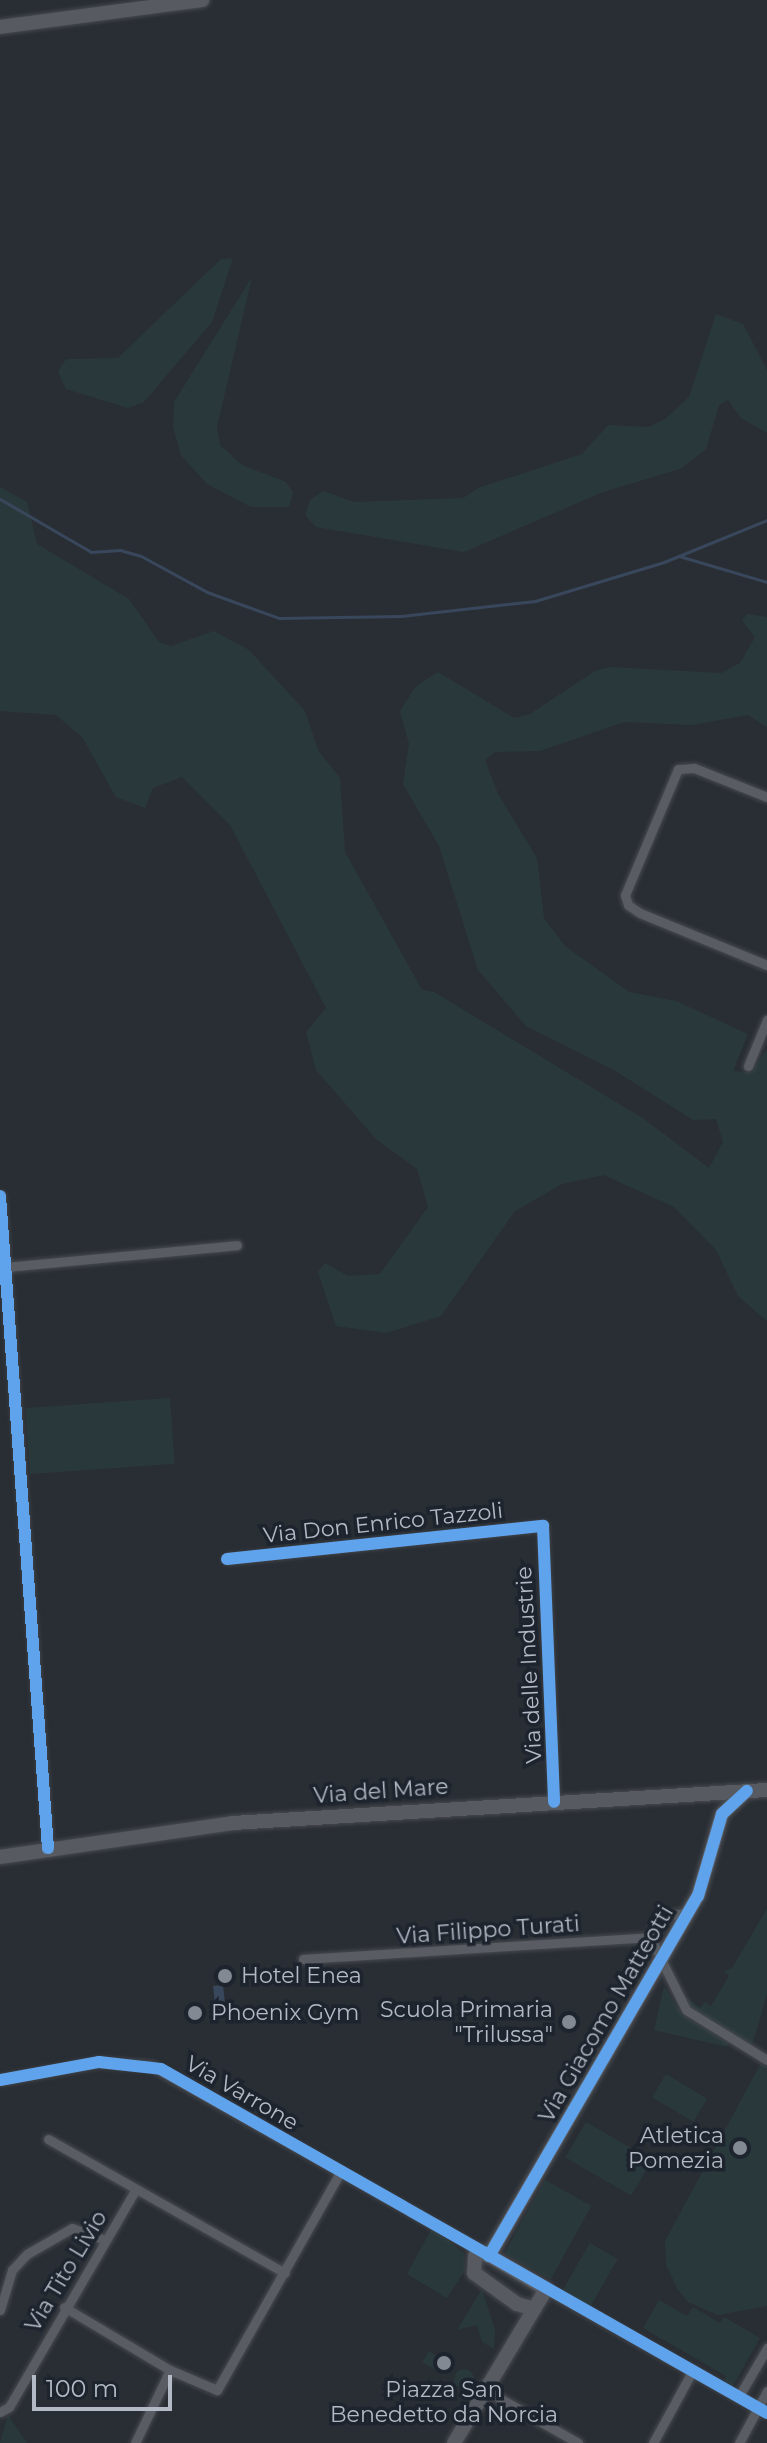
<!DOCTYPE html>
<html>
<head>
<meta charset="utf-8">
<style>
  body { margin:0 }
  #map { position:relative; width:767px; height:2443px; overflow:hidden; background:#292e34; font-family:Montserrat,sans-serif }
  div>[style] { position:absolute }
  .green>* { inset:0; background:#29393b; transform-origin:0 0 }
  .round { border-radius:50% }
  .water>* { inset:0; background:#39475c; transform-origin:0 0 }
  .stream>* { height:3px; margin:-1.5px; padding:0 1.5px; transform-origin:1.5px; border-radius:1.5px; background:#39475c }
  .roads { filter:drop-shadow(0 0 2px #474a4f) drop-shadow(0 0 2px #474a4f) }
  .street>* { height:9px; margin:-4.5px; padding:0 4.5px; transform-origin:4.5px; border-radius:4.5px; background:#595c62 }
  .secondary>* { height:14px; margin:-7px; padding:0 7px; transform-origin:7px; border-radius:7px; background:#575b61 }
  .cycleway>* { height:12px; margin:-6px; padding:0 6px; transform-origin:6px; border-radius:6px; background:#60a3ed }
  .dots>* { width:22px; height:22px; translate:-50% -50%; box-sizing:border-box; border:4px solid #1d242e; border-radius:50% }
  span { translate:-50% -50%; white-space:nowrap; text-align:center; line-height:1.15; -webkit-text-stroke:7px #1d242e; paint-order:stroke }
  .street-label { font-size:22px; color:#b3bac5 }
  .poi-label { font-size:22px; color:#b3bac5 }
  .left { translate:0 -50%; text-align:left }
  .right { translate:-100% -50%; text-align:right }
  .scale { position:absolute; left:32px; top:2375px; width:140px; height:36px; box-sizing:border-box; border:4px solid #b3bac5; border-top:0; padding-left:10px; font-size:24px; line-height:28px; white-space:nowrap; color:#b3bac5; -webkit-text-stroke:6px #1d242e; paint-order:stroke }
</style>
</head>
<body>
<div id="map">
  <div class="green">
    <div style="clip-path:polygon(233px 258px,212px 322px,144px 402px,128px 408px,66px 389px,58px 371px,66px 359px,118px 358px,221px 259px)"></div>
    <div style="clip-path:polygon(252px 277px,217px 427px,220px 445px,242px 465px,286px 482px,293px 493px,289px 507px,251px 507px,207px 484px,181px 455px,173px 427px,174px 402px)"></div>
    <div style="clip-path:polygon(716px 314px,743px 324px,767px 370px,767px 433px,741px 418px,728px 400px,719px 405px,706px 449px,680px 469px,603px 492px,464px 552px,316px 527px,305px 515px,310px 500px,323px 491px,354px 502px,463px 498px,478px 488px,582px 454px,608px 425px,649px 427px,665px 419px,689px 397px)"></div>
    <div style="clip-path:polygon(0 487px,27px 502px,37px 544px,129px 599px,159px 642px,171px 646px,214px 631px,249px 650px,305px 711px,318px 750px,340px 778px,345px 852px,422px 990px,434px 992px,644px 1119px,709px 1168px,723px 1142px,716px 1119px,693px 1120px,614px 1070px,526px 1026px,478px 970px,439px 846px,403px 784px,409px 744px,400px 711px,416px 686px,438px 672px,514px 718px,530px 714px,595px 671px,611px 667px,721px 673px,740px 663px,755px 637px,742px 621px,747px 614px,767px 617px,767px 727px,748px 715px,692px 725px,624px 722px,540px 751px,495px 752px,485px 760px,498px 794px,537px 858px,544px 918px,565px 946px,629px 992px,676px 1001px,748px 1034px,733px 1071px,751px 1072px,767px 1049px,767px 1321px,738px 1296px,716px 1250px,674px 1207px,604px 1175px,562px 1184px,515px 1211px,441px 1316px,386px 1333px,336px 1326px,318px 1272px,325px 1263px,348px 1276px,380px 1274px,428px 1207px,417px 1169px,376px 1139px,316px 1070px,306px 1032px,326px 1008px,230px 825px,182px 777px,153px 788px,145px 808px,116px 797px,82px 737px,56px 715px,0 711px)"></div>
    <div style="left:170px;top:1398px;width:66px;height:145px;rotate:86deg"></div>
    <div style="clip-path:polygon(767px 1909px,767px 1994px,752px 2046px,691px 2010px,683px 1994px,700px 2008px,705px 2002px,711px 2006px,729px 1976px,724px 1972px,732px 1968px)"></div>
    <div style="clip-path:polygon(664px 1986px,682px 2015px,729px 2043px,727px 2047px,654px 2030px)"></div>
    <div style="clip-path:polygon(761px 2063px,767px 2066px,767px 2306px,718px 2315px,688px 2302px,678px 2290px,666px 2265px,665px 2241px)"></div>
    <div style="left:666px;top:2074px;width:48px;height:27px;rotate:31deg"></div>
    <div style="left:586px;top:2122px;width:76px;height:41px;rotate:30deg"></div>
    <div style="left:545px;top:2180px;width:53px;height:84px;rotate:29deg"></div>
    <div style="clip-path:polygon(432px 2228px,464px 2253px,465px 2270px,447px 2298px,407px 2274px)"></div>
    <div style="left:590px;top:2243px;width:32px;height:54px;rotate:30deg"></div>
    <div style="clip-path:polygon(482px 2289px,495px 2330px,494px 2349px,482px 2342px,477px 2325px,457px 2330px)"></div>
    <div style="clip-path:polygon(659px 2300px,687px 2316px,693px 2307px,720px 2323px,724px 2317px,760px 2338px,733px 2386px,724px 2381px,726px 2376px,643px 2328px)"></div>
    <div style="left:429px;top:2351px;width:26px;height:13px;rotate:31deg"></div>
    <div class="round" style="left:454px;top:2369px;width:20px;height:20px"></div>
    <div style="clip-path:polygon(8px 2415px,27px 2443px,0 2443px)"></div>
  </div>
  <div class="water">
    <div style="left:223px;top:1985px;width:27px;height:10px;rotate:84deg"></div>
  </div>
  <div class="stream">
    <div style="left:0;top:499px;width:105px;rotate:30.2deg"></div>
    <div style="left:91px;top:552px;width:29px;rotate:-4deg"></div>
    <div style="left:120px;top:550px;width:22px;rotate:16deg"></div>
    <div style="left:141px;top:556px;width:75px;rotate:28.6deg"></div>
    <div style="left:207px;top:592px;width:77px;rotate:19.9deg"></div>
    <div style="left:279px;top:618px;width:122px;rotate:-0.9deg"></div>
    <div style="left:401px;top:616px;width:135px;rotate:-6.4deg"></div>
    <div style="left:535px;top:601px;width:135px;rotate:-16.8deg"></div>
    <div style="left:664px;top:562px;width:111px;rotate:-22.2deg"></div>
    <div style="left:679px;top:556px;width:92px;rotate:16.5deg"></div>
  </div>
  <div class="roads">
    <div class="street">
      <div style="left:767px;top:797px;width:79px;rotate:-158.3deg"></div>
      <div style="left:694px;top:768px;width:16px;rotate:176deg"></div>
      <div style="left:678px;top:769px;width:137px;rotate:112.8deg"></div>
      <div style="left:625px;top:895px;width:10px;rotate:73deg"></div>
      <div style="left:628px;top:905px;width:14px;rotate:34deg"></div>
      <div style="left:640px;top:913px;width:137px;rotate:22.3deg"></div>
      <div style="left:748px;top:1066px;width:50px;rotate:-67.6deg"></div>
      <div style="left:0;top:1196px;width:654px;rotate:85.79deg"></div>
      <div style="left:5px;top:1267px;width:233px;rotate:-5.4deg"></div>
      <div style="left:227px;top:1559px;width:318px;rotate:-6deg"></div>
      <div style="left:543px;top:1526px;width:276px;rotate:87.7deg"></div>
      <div style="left:650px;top:1937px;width:81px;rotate:63.7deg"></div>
      <div style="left:686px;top:2010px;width:95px;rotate:31.7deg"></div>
      <div style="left:650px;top:1937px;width:23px;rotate:-65deg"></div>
      <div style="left:660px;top:1916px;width:28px;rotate:-6deg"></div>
      <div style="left:303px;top:1959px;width:348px;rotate:-3.6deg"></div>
      <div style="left:0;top:2080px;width:101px;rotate:-10.3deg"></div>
      <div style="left:99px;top:2062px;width:53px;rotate:4.3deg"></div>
      <div style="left:152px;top:2066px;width:382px;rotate:29.3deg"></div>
      <div style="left:48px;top:2139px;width:272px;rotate:29.5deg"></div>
      <div style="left:546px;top:2289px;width:253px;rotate:29.3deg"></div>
      <div style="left:64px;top:2307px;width:123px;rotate:30.7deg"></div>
      <div style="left:170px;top:2370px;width:51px;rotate:23.1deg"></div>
      <div style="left:217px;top:2390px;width:249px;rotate:-60.5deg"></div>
      <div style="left:0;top:2310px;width:42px;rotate:-73.3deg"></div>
      <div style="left:12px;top:2270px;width:22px;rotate:-47deg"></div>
      <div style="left:27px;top:2254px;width:52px;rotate:-30deg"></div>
      <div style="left:72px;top:2228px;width:35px;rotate:20deg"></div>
      <div style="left:487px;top:2391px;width:105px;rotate:29.7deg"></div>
      <div style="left:739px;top:2396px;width:56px;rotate:-59.7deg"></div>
      <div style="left:0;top:2412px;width:10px;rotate:-29deg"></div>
      <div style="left:9px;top:2407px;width:252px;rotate:-59.8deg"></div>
      <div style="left:135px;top:2443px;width:81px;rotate:-64.4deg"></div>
      <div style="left:653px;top:2443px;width:83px;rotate:-61.3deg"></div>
      <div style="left:739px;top:2443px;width:59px;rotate:-61.7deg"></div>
    </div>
    <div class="secondary">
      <div style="left:0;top:27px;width:204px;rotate:-7.6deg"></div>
      <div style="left:0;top:1857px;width:235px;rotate:-8.3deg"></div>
      <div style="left:233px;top:1823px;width:535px;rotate:-3.54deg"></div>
      <div style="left:489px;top:2256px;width:416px;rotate:-59.9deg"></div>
      <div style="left:698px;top:1896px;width:85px;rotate:-73.7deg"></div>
      <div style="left:722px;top:1814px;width:34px;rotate:-43deg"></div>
      <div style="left:454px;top:2443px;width:179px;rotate:-59.1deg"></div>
      <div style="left:546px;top:2289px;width:71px;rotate:-149.5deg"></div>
      <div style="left:485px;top:2253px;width:10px;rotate:163deg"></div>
      <div style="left:475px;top:2256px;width:17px;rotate:93deg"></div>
      <div style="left:474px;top:2273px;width:53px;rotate:35.8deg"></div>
      <div style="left:517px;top:2304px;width:18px;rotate:16deg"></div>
    </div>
  </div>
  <div class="cycleway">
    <div style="left:0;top:1196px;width:654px;rotate:85.79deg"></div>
    <div style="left:227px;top:1559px;width:318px;rotate:-6deg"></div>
    <div style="left:543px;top:1526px;width:276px;rotate:87.7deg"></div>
    <div style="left:0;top:2080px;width:101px;rotate:-10.3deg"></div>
    <div style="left:99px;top:2062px;width:62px;rotate:6.4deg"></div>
    <div style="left:161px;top:2069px;width:697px;rotate:29.58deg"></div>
    <div style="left:489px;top:2256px;width:416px;rotate:-59.9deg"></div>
    <div style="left:698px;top:1896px;width:85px;rotate:-73.7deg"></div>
    <div style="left:722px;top:1814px;width:34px;rotate:-43deg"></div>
  </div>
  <div class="dots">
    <div style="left:225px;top:1976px;background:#838992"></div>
    <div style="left:195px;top:2013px;background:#838992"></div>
    <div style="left:569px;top:2022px;background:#838992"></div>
    <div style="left:740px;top:2148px;background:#838992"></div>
    <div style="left:444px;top:2363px;background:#838992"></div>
  </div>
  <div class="street-label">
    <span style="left:383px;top:1523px;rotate:-6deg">Via Don Enrico Tazzoli</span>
    <span style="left:529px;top:1665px;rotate:-93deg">Via delle Industrie</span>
    <span style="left:381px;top:1791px;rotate:-4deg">Via del Mare</span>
    <span style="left:488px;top:1930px;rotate:-4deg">Via Filippo Turati</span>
    <span style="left:606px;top:2014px;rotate:-60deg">Via Giacomo Matteotti</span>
    <span style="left:242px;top:2093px;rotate:30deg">Via Varrone</span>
    <span style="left:66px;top:2271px;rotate:-59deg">Via Tito Livio</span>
  </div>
  <div class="poi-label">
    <span class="left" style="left:241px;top:1976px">Hotel Enea</span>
    <span class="right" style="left:553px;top:2022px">Scuola Primaria<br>"Trilussa"</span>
    <span class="left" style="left:211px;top:2013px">Phoenix Gym</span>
    <span class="right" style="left:724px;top:2148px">Atletica<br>Pomezia</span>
    <span style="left:444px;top:2402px">Piazza San<br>Benedetto da Norcia</span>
  </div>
  <div class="scale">100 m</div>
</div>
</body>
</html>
